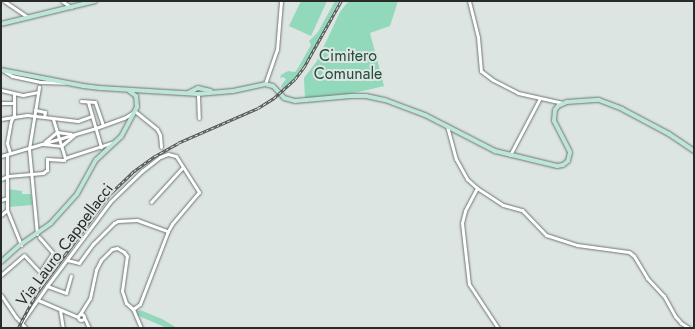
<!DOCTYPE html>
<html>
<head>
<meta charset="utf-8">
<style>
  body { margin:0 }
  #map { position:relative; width:695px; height:329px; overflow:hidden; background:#dce5e1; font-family:Jost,sans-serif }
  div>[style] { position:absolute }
  .green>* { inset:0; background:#92d8ba }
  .roads { filter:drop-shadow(0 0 1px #6f7673) drop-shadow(0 0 1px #6f7673) }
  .street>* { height:3px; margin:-1.5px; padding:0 1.5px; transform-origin:1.5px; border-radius:1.5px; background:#fff }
  .street>.ring { margin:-1.5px; padding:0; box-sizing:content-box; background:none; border:3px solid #fff; border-radius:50% }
  .secondary>* { height:4px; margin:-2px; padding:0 2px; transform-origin:2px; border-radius:2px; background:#bde6d9 }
  .rail>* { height:2.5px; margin-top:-1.25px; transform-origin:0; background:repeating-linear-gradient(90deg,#dce5e1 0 3px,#4d5250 0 6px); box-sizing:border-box; border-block:1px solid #4d5250 }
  span { translate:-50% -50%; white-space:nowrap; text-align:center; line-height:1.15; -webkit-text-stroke:4px #dce5e1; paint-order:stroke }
  .park-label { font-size:16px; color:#224c3c }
  .street-label { font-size:16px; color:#282b2a }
  .frame { position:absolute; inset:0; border:2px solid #282b2a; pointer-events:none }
</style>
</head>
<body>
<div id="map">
  <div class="green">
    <div style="clip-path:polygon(301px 1px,327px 1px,311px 36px,289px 26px)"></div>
    <div style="clip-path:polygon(335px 1px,339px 1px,311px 54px,293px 80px,282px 89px,281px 86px,286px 79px,283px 77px,280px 78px,281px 75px,288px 71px,295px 72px,298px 68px,311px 45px,309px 41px,318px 32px)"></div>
    <div style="clip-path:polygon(351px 1px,398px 1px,390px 26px,370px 33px,384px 86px,350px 94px,305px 98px,304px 78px,317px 61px,340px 12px,347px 3px)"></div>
    <div style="clip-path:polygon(8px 189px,22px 191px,22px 194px,31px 194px,32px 205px,9px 207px)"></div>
    <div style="clip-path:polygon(140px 310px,162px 319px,177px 328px,167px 328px,139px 316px,136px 314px,137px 311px)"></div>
  </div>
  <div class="roads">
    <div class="street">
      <div style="left:4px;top:1px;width:29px;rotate:34deg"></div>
      <div style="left:62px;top:1px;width:11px;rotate:34deg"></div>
      <div style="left:469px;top:1px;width:37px;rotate:76deg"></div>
      <div style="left:478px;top:37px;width:34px;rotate:85deg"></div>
      <div style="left:481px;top:71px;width:15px;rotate:37deg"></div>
      <div style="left:493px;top:80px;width:28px;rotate:27deg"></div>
      <div style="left:518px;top:93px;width:46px;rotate:12.5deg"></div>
      <div style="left:4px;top:71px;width:9px;rotate:32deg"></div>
      <div style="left:12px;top:76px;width:29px;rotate:12deg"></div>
      <div style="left:40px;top:82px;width:24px;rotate:2deg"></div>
      <div style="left:265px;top:84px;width:36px;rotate:-71deg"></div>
      <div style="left:277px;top:50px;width:49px;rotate:-85.3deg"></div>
      <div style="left:1px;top:90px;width:23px;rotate:13deg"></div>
      <div style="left:23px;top:95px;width:15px;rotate:-11deg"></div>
      <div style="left:198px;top:94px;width:24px;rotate:88deg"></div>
      <div style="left:81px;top:101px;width:14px;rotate:4deg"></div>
      <div style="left:95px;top:102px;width:24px;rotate:71deg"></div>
      <div style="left:88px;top:102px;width:47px;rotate:73.9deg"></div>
      <div style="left:1px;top:103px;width:12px"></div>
      <div style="left:35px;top:110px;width:10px;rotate:11deg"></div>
      <div style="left:45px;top:112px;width:5px;rotate:101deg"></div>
      <div style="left:136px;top:112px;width:27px;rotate:39deg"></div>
      <div style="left:157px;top:129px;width:7px;rotate:63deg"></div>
      <div style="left:160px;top:135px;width:12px;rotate:85deg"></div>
      <div style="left:1px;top:119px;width:26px;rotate:-9deg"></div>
      <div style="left:27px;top:115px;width:51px;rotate:6.7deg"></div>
      <div style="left:78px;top:121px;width:15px;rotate:-20deg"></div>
      <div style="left:53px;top:119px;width:41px;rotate:72.9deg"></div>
      <div style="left:447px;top:126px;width:34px;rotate:75deg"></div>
      <div style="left:456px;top:159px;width:23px;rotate:61deg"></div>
      <div style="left:467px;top:179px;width:13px;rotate:42deg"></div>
      <div style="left:477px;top:188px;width:31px;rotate:33deg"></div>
      <div style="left:503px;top:205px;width:20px;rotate:15deg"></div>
      <div style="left:522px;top:210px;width:35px;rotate:46deg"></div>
      <div style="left:546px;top:235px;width:33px;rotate:18deg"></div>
      <div style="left:577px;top:245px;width:52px;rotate:7.7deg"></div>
      <div style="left:629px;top:252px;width:6px;rotate:39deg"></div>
      <div style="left:634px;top:256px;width:26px;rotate:59deg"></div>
      <div style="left:647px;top:278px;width:25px;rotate:47deg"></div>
      <div style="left:664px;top:296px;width:23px;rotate:61deg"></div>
      <div style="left:675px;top:316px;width:9px;rotate:49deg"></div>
      <div style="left:681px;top:323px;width:9px;rotate:32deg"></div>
      <div style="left:45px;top:142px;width:16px;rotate:-40deg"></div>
      <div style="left:57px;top:132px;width:14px;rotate:8deg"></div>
      <div style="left:43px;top:144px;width:18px;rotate:6deg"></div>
      <div style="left:61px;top:146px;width:17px;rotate:-40deg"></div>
      <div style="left:10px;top:153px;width:10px;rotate:-107deg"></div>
      <div style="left:7px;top:143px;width:22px;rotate:-80deg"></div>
      <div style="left:11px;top:121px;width:7px;rotate:-63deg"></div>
      <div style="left:14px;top:115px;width:21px;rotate:-90deg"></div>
      <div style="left:7px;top:155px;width:55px;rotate:90deg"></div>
      <div style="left:7px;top:210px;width:38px;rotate:68deg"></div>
      <div style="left:510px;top:155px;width:64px;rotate:-62.2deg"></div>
      <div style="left:1px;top:156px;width:99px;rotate:-16.4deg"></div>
      <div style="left:96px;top:128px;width:30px;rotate:-20deg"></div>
      <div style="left:124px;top:118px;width:13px;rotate:-32deg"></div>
      <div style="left:1px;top:179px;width:8px;rotate:-23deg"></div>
      <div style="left:8px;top:176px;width:35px;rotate:-5deg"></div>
      <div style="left:43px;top:173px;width:5px;rotate:-37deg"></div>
      <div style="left:47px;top:170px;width:11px;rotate:-90deg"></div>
      <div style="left:47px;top:159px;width:17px;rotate:3deg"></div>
      <div style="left:64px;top:160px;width:2px;rotate:-63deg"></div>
      <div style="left:65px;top:158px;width:52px;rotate:-18.1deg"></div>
      <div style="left:477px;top:188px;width:26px;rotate:118deg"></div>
      <div style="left:465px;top:211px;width:12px;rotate:104deg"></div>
      <div style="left:462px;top:223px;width:61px;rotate:83.5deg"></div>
      <div style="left:469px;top:284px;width:53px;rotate:56.6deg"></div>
      <div style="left:1px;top:200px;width:6px;rotate:-18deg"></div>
      <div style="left:151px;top:202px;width:47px;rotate:-47.6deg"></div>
      <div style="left:1px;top:215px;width:8px;rotate:-40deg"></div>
      <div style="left:37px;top:234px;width:85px;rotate:-95.4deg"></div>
      <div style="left:29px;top:149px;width:63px;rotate:-80.8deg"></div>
      <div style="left:67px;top:260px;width:12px;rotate:14deg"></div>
      <div style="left:79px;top:263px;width:24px;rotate:-54deg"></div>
      <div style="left:93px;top:244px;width:30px;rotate:-45deg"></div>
      <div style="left:114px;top:223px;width:4px;rotate:-27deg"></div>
      <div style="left:118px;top:221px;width:19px;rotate:-3deg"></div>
      <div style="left:137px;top:220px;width:33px;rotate:20deg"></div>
      <div style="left:1px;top:275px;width:30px;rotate:-41deg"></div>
      <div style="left:24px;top:255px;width:23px;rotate:47deg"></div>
      <div style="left:40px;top:272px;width:23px;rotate:-56deg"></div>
      <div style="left:53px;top:253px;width:21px;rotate:-131deg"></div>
      <div style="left:47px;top:286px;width:20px;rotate:20deg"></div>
      <div style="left:66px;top:293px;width:18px;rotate:-74deg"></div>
      <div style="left:1px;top:295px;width:27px;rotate:56deg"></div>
      <div style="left:16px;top:317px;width:15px;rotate:48deg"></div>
      <div style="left:38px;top:300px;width:43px;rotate:23deg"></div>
      <div style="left:133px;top:309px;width:21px;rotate:67deg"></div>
      <div style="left:60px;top:310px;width:18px;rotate:81deg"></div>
      <div class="ring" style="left:78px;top:314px;width:3px;height:3px"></div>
      <div style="left:84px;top:317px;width:12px;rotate:66deg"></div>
      <div style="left:22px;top:322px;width:44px;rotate:-55.2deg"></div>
      <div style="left:47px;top:286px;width:105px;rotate:-53.1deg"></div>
      <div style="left:110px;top:202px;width:45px;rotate:-44.1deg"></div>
      <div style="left:142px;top:171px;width:23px;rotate:-38deg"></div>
      <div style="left:160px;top:157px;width:9px;rotate:-21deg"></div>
      <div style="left:168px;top:154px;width:8px;rotate:14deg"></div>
      <div style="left:176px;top:156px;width:43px;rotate:57.4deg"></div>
      <div style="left:199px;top:192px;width:42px;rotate:130.2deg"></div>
      <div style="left:172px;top:224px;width:8px;rotate:120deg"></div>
      <div style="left:168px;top:231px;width:78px;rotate:111deg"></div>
      <div style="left:140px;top:304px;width:9px;rotate:144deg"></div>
      <div style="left:133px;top:309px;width:9px;rotate:-139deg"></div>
      <div style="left:126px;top:303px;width:13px;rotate:-108deg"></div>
      <div style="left:122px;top:291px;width:35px;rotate:-82deg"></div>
      <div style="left:127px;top:256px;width:5px;rotate:-127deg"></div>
      <div style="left:124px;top:252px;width:8px;rotate:-150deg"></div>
      <div style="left:117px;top:248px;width:5px;rotate:169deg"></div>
      <div style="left:112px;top:249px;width:16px;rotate:135deg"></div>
      <div style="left:101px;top:260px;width:11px;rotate:117deg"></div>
      <div style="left:96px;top:270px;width:29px;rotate:102deg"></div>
      <div style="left:90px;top:298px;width:19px;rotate:122deg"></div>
    </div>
    <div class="secondary">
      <div style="left:1px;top:24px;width:97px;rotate:-13.7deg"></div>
      <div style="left:1px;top:70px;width:84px;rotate:11deg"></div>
      <div style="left:83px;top:86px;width:17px;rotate:7deg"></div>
      <div style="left:100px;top:88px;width:98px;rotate:3.5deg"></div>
      <div style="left:198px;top:94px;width:35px;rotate:-5deg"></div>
      <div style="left:233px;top:91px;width:33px;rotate:-12deg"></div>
      <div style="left:265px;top:84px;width:8px;rotate:14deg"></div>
      <div style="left:273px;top:86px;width:16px;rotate:47deg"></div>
      <div style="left:284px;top:98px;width:11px;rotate:15deg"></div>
      <div style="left:295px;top:101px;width:56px;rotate:-5.1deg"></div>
      <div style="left:351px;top:96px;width:15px"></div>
      <div style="left:366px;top:96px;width:19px;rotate:12deg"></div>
      <div style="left:385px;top:100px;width:43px;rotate:20.6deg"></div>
      <div style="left:425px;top:115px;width:79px;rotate:27.2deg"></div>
      <div style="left:495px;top:151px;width:64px;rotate:13.6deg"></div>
      <div style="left:557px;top:166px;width:6px;rotate:-9deg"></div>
      <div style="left:563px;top:165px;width:6px;rotate:-39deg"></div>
      <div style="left:568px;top:161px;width:9px;rotate:-77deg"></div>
      <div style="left:570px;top:152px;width:35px;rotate:-117deg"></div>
      <div style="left:554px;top:121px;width:11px;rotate:-85deg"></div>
      <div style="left:555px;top:110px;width:5px;rotate:-53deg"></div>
      <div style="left:558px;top:106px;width:10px;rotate:-24deg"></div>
      <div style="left:567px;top:102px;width:32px;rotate:-4deg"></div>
      <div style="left:599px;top:100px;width:25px;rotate:21deg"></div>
      <div style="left:622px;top:109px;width:53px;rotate:28deg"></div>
      <div style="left:669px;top:134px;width:30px;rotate:34deg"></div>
      <div style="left:188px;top:93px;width:11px;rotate:-27deg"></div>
      <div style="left:198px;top:88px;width:13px;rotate:13deg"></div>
      <div style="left:1px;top:262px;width:25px;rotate:-42deg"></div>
      <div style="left:20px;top:245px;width:38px;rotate:-35deg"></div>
      <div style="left:51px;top:223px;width:39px;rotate:-48deg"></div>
      <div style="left:77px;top:194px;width:39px;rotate:-61deg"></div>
      <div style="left:96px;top:160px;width:34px;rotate:-43deg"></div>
      <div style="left:121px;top:137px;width:34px;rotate:-62deg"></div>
      <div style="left:137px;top:107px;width:11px;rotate:-95deg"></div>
      <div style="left:136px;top:96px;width:10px;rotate:-143deg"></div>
    </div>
  </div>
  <div class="rail">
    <div style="left:18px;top:328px;width:38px;rotate:-62deg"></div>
    <div style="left:36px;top:294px;width:123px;rotate:-53.6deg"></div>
    <div style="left:109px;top:195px;width:35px;rotate:-44deg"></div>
    <div style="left:134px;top:171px;width:26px;rotate:-36deg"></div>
    <div style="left:155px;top:156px;width:26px;rotate:-29deg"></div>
    <div style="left:178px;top:143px;width:87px;rotate:-23.6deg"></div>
    <div style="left:258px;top:108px;width:19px;rotate:-32deg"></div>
    <div style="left:274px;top:98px;width:28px;rotate:-42deg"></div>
    <div style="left:295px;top:79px;width:15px;rotate:-53deg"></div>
    <div style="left:304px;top:67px;width:76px;rotate:-60.7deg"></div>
  </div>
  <div class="park-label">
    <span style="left:348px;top:65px">Cimitero<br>Comunale</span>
  </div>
  <div class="street-label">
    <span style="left:65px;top:245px;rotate:-53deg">Via Lauro Cappellacci</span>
  </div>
  <div class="frame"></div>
</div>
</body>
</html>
